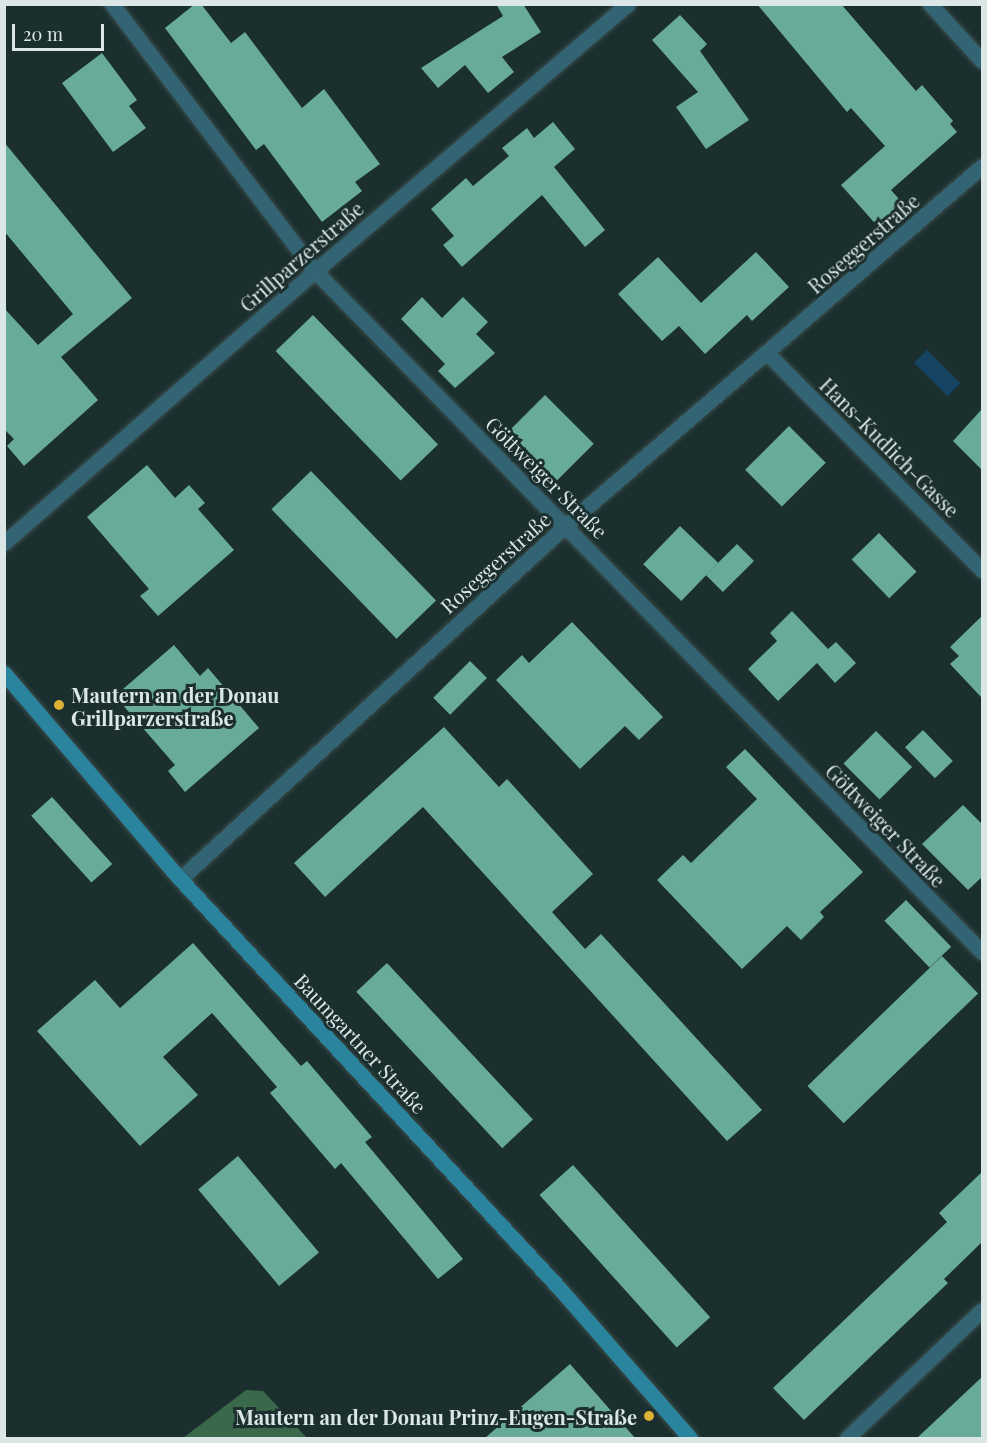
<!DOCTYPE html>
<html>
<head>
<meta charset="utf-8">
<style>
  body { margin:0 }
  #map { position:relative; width:987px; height:1443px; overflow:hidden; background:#1b2f2f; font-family:"Playfair Display",serif }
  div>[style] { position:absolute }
  .forest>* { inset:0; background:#39694a }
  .water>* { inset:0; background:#164463; transform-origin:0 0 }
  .building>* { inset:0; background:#69ab9a; transform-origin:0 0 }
  .roads { filter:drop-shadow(0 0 2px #3a4c4c) drop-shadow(0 0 2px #3a4c4c) }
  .street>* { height:15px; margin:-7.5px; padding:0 7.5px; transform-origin:7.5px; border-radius:7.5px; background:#326474 }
  .secondary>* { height:15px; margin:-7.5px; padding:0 7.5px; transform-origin:7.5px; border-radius:7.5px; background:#2a849d }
  .dots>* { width:16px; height:16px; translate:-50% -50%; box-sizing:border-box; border:3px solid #1b2f2f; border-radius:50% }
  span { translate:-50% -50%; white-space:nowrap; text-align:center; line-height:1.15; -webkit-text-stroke:6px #1b2f2f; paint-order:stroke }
  .street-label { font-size:20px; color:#dbe6e6 }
  .poi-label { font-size:20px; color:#dbe6e6; font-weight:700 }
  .left { translate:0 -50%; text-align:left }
  .right { translate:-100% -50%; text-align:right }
  .frame { position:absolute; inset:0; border:6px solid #dbe6e6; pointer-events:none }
  .scale { position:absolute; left:12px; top:24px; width:92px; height:27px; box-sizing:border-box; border:3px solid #dbe6e6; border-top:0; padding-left:8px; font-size:18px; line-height:21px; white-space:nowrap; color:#dbe6e6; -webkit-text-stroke:4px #1b2f2f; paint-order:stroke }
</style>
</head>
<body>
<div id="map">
  <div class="forest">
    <div style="clip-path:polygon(246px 1390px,263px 1391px,307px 1438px,183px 1438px)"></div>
  </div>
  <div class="water">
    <div style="left:927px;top:350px;width:47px;height:18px;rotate:45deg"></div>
  </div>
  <div class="building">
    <div style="clip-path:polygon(195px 4px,201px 4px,231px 43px,245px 32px,302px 108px,324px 89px,380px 164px,355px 182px,362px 191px,322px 222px,264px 144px,256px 150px,165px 28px)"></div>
    <div style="clip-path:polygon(496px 4px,523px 4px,541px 32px,502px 57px,514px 72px,488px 93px,465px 65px,438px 88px,421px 68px,503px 16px)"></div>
    <div style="clip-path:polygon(757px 4px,841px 4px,916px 91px,922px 85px,953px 121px,950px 124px,957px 132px,891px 190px,906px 207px,880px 229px,841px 185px,885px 146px,851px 108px,847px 112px)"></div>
    <div style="clip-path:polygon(680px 15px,707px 44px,700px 51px,749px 120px,706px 149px,676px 107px,698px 92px,652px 40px)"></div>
    <div style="clip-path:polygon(102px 53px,137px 100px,129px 106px,146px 128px,113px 152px,62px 83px)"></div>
    <div style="clip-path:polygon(553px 122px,575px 149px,554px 167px,605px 230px,585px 247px,542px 195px,462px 267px,443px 245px,454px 236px,431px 209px,466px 178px,473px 186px,509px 156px,502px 148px,527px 128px,534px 138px)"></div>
    <div style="clip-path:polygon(4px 142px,132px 298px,61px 357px,98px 400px,24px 466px,7px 446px,14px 439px,4px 429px,4px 308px,38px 345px,73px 314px,4px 231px)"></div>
    <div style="clip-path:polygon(756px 252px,789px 287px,752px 321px,747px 315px,705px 354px,679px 326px,662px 341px,618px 294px,658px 257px,701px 303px)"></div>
    <div style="clip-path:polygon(422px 297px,442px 318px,463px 297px,488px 322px,476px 334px,495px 353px,455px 388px,438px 371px,445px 364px,401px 319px)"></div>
    <div style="left:313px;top:315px;width:180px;height:52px;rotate:46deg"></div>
    <div style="left:545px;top:395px;width:69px;height:52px;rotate:45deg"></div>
    <div style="clip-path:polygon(982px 409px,982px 470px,953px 441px)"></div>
    <div style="left:789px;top:426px;width:52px;height:62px;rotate:45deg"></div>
    <div style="clip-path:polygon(147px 465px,175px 498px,189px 485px,205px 503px,198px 509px,234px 550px,158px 616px,140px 596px,149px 589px,87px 517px)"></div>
    <div style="left:311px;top:471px;width:180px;height:55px;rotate:46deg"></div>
    <div style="left:680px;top:526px;width:53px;height:53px;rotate:44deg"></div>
    <div style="left:879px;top:533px;width:54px;height:38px;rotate:46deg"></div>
    <div style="left:737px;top:544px;width:24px;height:44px;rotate:45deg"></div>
    <div style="clip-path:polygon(792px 611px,828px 649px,836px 642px,856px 663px,835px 683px,817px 663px,778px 701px,748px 669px,777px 641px,770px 633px)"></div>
    <div style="clip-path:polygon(982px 616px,982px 698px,950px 664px,959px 656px,950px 647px)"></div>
    <div style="clip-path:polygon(572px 622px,663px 717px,639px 740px,625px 726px,580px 769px,496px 680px,522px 655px,529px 663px)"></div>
    <div style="clip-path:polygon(174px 645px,200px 676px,208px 668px,259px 728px,185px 792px,168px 771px,175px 765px,115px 696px)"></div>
    <div style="left:470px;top:661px;width:24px;height:52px;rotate:45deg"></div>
    <div style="clip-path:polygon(444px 727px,499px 787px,507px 779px,593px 874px,552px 912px,585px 949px,601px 934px,762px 1110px,727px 1141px,423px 807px,325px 897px,294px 863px)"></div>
    <div style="left:923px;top:730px;width:43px;height:25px;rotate:46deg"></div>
    <div style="left:876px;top:731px;width:51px;height:46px;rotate:45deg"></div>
    <div style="clip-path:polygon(745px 749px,863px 872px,820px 912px,824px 917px,801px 940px,787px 926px,742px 969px,657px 880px,683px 855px,691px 863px,757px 799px,726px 767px)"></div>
    <div style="left:52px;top:797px;width:90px;height:28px;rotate:48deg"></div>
    <div style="clip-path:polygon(963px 805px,982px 824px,982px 877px,968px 890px,922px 844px)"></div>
    <div style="left:906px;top:900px;width:65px;height:30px;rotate:46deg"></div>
    <div style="clip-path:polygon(193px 943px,301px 1066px,307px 1061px,372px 1137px,365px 1142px,463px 1259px,438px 1279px,341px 1163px,335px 1169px,270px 1093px,277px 1087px,212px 1013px,163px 1057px,198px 1095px,140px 1146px,37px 1031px,95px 980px,120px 1008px)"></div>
    <div style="left:942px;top:956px;width:52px;height:187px;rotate:46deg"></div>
    <div style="left:387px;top:963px;width:214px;height:42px;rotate:47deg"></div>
    <div style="left:238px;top:1156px;width:126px;height:52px;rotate:50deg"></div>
    <div style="left:573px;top:1165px;width:205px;height:45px;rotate:48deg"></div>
    <div style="clip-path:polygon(982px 1172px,982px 1242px,944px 1279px,948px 1283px,804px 1420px,773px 1388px,947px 1222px,939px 1213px)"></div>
    <div style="clip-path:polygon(570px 1364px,635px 1438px,485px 1438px)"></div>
    <div style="clip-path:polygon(982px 1377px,982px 1438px,917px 1438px,949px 1408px)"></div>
  </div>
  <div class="roads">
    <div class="street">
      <div style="left:112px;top:4px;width:335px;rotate:52.8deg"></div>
      <div style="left:315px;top:271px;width:953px;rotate:45.6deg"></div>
      <div style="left:930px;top:4px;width:77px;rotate:47.6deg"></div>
      <div style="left:768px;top:354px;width:304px;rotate:45.3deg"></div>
      <div style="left:4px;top:543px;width:413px;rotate:-41.2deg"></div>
      <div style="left:315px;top:271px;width:411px;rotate:-40.5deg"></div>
      <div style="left:180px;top:879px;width:524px;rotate:-42.52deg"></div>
      <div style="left:566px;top:525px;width:549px;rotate:-40.79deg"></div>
      <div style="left:847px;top:1438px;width:186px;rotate:-43.5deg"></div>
    </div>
    <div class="secondary">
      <div style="left:4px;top:673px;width:271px;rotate:49.5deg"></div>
      <div style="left:180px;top:879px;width:559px;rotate:47.17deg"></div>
      <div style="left:560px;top:1289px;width:198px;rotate:48.9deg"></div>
    </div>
  </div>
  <div class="dots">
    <div style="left:59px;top:705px;background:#ddb133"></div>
    <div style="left:649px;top:1416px;background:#ddb133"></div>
  </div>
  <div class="street-label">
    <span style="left:863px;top:243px;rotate:-41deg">Roseggerstraße</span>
    <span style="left:301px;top:256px;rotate:-41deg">Grillparzerstraße</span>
    <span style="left:890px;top:447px;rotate:45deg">Hans-Kudlich-Gasse</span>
    <span style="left:547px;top:477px;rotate:45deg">Göttweiger Straße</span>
    <span style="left:495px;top:562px;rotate:-42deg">Roseggerstraße</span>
    <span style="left:886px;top:825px;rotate:46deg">Göttweiger Straße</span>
    <span style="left:361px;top:1043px;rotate:47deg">Baumgartner Straße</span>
  </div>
  <div class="poi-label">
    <span class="left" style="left:71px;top:706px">Mautern an der Donau<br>Grillparzerstraße</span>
    <span class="right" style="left:637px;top:1416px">Mautern an der Donau Prinz-Eugen-Straße</span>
  </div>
  <div class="frame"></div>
  <div class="scale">20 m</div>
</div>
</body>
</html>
